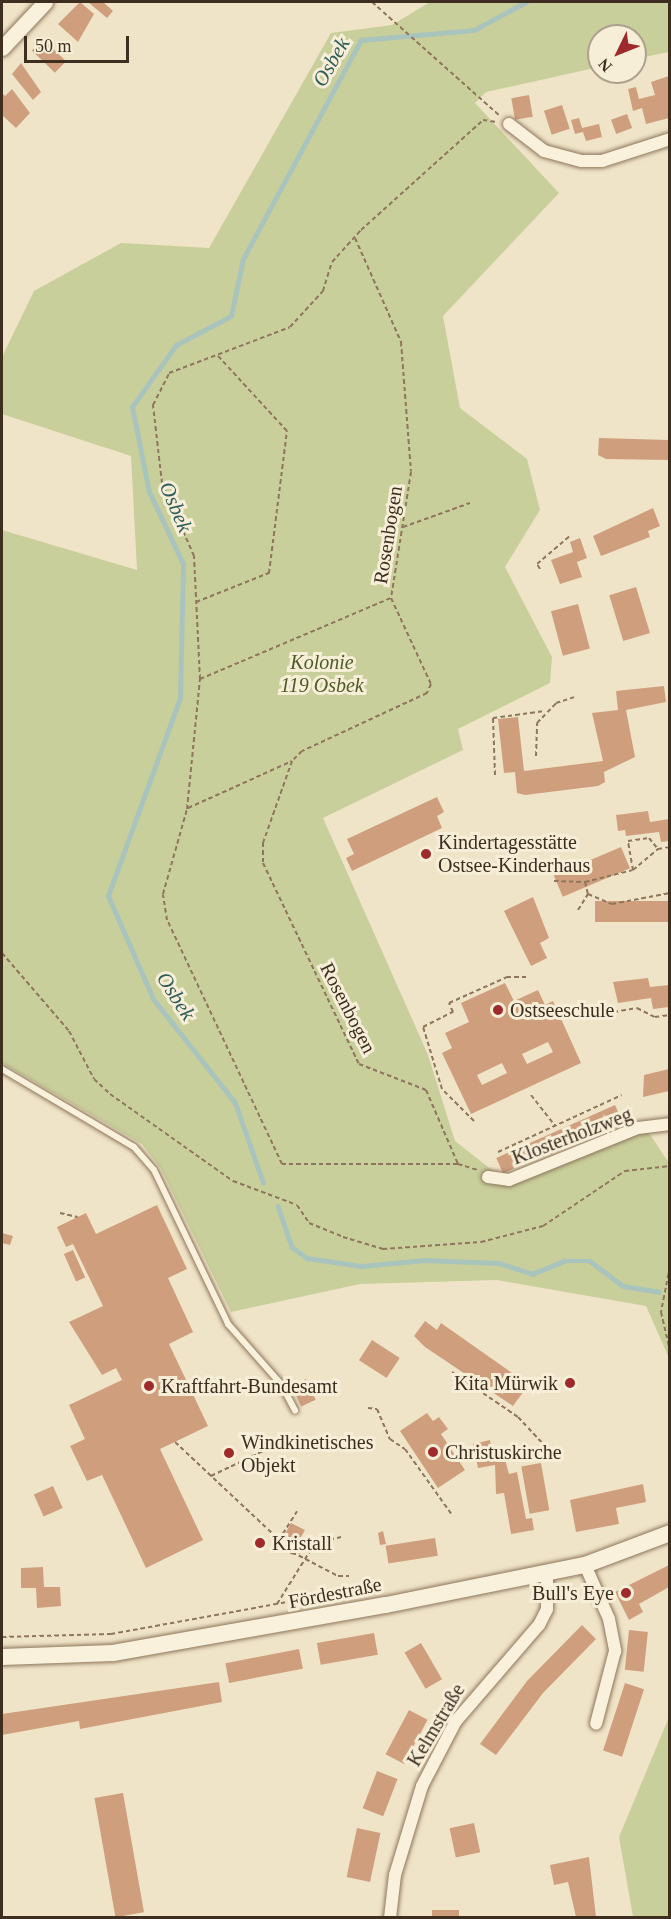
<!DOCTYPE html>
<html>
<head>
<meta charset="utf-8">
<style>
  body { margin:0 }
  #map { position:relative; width:671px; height:1919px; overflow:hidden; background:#f0e4c8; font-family:"Times New Roman",serif }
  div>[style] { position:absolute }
  .green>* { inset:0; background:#c9cf9b }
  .stream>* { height:4.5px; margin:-2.25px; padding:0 2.25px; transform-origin:2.25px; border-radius:2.25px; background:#a9c4bc }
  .building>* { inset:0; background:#cf9f7d; transform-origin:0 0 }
  .path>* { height:2px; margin-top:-1px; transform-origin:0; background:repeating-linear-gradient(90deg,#8d765c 0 4.5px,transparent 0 7.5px) }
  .roads { filter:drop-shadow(0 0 2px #8d765c) drop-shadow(0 0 2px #8d765c) }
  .service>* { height:6px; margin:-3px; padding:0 3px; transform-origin:3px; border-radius:3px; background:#faf1dc }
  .minor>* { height:12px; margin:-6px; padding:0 6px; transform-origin:6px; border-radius:6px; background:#faf1dc }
  .tertiary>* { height:15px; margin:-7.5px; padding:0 7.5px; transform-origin:7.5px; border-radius:7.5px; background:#faf1dc }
  .secondary>* { height:16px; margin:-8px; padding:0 8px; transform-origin:8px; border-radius:8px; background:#faf1dc }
  .dots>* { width:16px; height:16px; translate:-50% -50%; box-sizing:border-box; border:3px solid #f7eed8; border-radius:50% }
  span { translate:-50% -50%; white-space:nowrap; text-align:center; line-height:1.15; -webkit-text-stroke:6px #f7eed8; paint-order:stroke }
  .street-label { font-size:20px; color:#3d2e20 }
  .park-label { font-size:20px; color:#4d5a26; font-style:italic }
  .poi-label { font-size:20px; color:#3d2e20 }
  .left { translate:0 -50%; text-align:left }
  .right { translate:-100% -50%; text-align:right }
  .water-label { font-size:21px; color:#2f5d5a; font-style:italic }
  .frame { position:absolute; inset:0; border:3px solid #3d2e20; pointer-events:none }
  .north { position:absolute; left:587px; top:24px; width:60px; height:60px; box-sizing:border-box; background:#f7eed8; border:2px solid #ada18e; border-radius:50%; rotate:227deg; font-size:16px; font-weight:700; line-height:24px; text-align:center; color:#3d2e20 }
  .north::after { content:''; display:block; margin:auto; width:21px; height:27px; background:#9e2a2b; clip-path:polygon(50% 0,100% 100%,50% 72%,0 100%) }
  .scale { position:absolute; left:24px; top:36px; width:105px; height:27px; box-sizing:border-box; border:3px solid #3d2e20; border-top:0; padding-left:8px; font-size:18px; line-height:21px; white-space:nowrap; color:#3d2e20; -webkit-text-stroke:4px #f7eed8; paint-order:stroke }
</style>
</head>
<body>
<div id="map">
  <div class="green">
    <div style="clip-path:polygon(430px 2px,669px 2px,669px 52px,635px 59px,635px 36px,599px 36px,599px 67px,486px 92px,475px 103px,559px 193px,443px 316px,460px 408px,527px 459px,540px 510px,505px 567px,552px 657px,550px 683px,458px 729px,463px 750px,323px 818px,428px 1055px,455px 1141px,501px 1177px,641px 1121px,669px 1163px,669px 1358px,646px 1306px,497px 1280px,360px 1284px,231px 1312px,161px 1169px,142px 1144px,2px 1063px,2px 530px,137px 570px,131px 456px,2px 414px,2px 357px,34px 291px,121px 243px,209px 248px,331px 33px,392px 25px)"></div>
    <div style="clip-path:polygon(669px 1717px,669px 1917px,633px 1917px,619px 1837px)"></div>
  </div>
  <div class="stream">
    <div style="left:263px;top:1183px;width:85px;rotate:-109.3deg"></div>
    <div style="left:235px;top:1103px;width:132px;rotate:-128.3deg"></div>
    <div style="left:153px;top:999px;width:112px;rotate:-113.6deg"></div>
    <div style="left:108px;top:896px;width:211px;rotate:-70deg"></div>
    <div style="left:180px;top:698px;width:134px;rotate:-88.7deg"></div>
    <div style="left:183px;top:564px;width:80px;rotate:-115.3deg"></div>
    <div style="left:149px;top:492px;width:87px;rotate:-101.3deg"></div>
    <div style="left:132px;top:407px;width:76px;rotate:-54.6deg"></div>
    <div style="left:176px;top:345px;width:62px;rotate:-27.8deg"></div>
    <div style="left:231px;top:316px;width:58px;rotate:-78.1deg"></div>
    <div style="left:243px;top:259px;width:249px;rotate:-61.7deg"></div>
    <div style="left:361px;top:40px;width:113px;rotate:-5.1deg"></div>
    <div style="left:474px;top:30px;width:59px;rotate:-28.3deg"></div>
    <div style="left:278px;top:1206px;width:43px;rotate:71.1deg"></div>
    <div style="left:292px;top:1247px;width:19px;rotate:36deg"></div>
    <div style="left:307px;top:1258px;width:56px;rotate:8.3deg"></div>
    <div style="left:362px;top:1266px;width:63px;rotate:-5.4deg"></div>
    <div style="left:425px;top:1260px;width:74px;rotate:2.3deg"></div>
    <div style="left:499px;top:1263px;width:35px;rotate:18deg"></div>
    <div style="left:532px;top:1274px;width:35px;rotate:-22deg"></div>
    <div style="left:565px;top:1261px;width:25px"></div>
    <div style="left:590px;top:1261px;width:41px;rotate:37.1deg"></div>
    <div style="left:623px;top:1286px;width:36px;rotate:9deg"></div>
  </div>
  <div class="building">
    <div style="clip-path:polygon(80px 2px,94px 14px,78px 42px,58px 24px)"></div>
    <div style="clip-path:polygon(88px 2px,103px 2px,113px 11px,107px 18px)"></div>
    <div style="left:43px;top:39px;width:32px;height:16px;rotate:44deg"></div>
    <div style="clip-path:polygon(21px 63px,41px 92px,33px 100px,12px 74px)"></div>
    <div style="clip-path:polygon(669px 76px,669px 118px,646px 124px,642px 108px,633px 111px,628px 89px,636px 87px,639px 99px,655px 95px,651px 82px)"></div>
    <div style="clip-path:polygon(12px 89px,30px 113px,16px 128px,2px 115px,2px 93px,5px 96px)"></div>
    <div style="left:529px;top:95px;width:22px;height:18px;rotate:80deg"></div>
    <div style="left:562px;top:105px;width:25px;height:19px;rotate:72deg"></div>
    <div style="left:627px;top:114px;width:15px;height:17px;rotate:70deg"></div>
    <div style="clip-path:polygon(579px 118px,582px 128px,599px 124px,602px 137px,586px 141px,583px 132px,575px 134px,571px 120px)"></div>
    <div style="clip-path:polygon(599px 438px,669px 440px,669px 460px,606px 459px,598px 455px)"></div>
    <div style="clip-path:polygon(653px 508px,660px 526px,648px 531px,650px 537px,601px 556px,593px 536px)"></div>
    <div style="clip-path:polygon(580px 538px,587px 558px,577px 562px,582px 577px,560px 584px,551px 560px,573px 552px,570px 542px)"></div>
    <div style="left:636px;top:587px;width:48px;height:28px;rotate:73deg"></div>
    <div style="left:578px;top:604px;width:46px;height:28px;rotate:75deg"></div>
    <div style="clip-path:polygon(664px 686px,666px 702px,626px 710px,635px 757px,604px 772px,605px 782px,598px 786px,525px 795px,517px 793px,515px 772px,504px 773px,498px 719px,518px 717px,524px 771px,603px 761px,592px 713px,618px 710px,616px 691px)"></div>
    <div style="clip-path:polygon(437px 797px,444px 812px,437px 816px,442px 828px,352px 871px,346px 858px,354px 854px,347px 839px)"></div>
    <div style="clip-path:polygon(648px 811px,650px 822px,669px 819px,669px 841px,661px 842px,659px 832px,626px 836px,625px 830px,618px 831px,616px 815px)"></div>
    <div style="left:621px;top:847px;width:23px;height:73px;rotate:67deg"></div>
    <div style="clip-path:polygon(533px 897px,549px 938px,540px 943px,547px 958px,531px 966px,504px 911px)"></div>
    <div style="left:669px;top:901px;width:21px;height:74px;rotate:90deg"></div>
    <div style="clip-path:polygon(648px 978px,650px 987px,669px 985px,669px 1007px,653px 1009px,651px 998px,618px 1003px,613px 982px)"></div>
    <div style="clip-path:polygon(evenodd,505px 983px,514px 1001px,538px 990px,545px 1005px,553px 1001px,581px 1063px,471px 1114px,442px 1053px,452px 1048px,445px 1033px,469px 1022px,461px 1003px,505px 983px,548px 1042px,553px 1052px,527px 1064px,522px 1054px,548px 1042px,505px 983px,502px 1063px,507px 1073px,482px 1085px,477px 1075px,502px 1063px)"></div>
    <div style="clip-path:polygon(669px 1069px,669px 1091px,643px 1097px,644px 1075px)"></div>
    <div style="left:615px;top:1105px;width:17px;height:130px;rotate:66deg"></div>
    <div style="clip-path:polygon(157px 1205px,187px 1269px,168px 1278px,193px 1332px,169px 1344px,208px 1426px,160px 1449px,203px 1540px,146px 1568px,102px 1475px,87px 1481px,70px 1446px,85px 1439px,69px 1405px,122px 1380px,116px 1368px,102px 1375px,69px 1322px,103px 1306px,73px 1244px,66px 1247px,57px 1227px,86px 1213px,96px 1234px)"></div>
    <div style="clip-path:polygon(2px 1233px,13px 1236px,10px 1245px,2px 1243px)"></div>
    <div style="left:73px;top:1250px;width:30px;height:10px;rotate:66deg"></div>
    <div style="clip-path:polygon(425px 1321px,437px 1330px,441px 1323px,522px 1380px,517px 1386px,524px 1391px,513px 1406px,425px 1347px,414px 1336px)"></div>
    <div style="left:372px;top:1340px;width:33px;height:24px;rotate:33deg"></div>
    <div style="left:306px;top:1379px;width:23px;height:16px;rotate:65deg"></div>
    <div style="clip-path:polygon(427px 1413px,433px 1421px,439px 1417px,448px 1429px,441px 1434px,465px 1470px,438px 1488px,400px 1431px)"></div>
    <div style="clip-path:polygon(490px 1440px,492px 1452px,502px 1449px,509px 1474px,517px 1472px,526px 1519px,532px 1518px,534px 1530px,511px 1534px,504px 1493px,496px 1494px,495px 1465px,478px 1468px,473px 1444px)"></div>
    <div style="left:541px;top:1463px;width:48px;height:20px;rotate:80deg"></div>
    <div style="clip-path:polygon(643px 1484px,646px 1502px,616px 1508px,619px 1524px,576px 1532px,570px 1500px)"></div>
    <div style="left:53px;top:1486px;width:24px;height:21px;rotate:66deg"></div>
    <div style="clip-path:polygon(291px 1523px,305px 1530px,301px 1537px,308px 1541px,300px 1554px,287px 1547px,291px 1540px,284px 1536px)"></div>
    <div style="clip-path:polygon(383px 1531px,386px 1544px,380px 1545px,378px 1533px)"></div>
    <div style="left:435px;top:1538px;width:18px;height:50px;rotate:81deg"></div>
    <div style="clip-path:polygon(669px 1565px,669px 1587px,639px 1604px,643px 1612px,629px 1620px,615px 1592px)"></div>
    <div style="clip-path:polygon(43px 1567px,44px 1587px,60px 1587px,61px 1606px,37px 1608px,36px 1588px,21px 1588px,21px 1568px)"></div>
    <div style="clip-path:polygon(582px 1625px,596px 1639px,543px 1693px,496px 1755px,480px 1744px,527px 1681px)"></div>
    <div style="left:629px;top:1630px;width:19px;height:40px;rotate:6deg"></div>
    <div style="left:374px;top:1633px;width:22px;height:58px;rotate:80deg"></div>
    <div style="left:421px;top:1643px;width:42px;height:19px;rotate:60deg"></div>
    <div style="left:299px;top:1649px;width:20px;height:75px;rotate:79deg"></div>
    <div style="clip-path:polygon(219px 1682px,222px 1702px,80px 1729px,79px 1721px,2px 1735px,2px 1714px)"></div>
    <div style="left:625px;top:1683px;width:20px;height:71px;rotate:18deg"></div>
    <div style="left:409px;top:1710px;width:21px;height:50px;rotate:28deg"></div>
    <div style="left:377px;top:1771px;width:22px;height:40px;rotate:21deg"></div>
    <div style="left:123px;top:1793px;width:121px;height:29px;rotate:80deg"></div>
    <div style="left:474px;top:1823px;width:30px;height:25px;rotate:78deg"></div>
    <div style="left:357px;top:1828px;width:24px;height:50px;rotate:12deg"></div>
    <div style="clip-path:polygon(589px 1857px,596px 1917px,576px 1917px,568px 1882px,554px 1885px,550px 1865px)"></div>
    <div style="left:432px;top:1910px;width:27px;height:7px"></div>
  </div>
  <div class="path">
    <div style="left:372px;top:2px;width:171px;rotate:41.7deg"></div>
    <div style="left:355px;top:238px;width:114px;rotate:66.1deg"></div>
    <div style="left:401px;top:342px;width:130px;rotate:85.6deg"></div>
    <div style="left:411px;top:472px;width:128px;rotate:99deg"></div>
    <div style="left:391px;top:598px;width:95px;rotate:65.1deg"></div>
    <div style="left:431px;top:684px;width:10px;rotate:114deg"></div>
    <div style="left:427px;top:693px;width:138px;rotate:155.1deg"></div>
    <div style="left:302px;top:751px;width:14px;rotate:135deg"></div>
    <div style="left:292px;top:761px;width:87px;rotate:109.5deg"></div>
    <div style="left:263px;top:843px;width:20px;rotate:90deg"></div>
    <div style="left:263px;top:863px;width:223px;rotate:64.5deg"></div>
    <div style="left:359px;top:1064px;width:72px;rotate:21.2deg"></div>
    <div style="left:426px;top:1090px;width:81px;rotate:66.6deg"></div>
    <div style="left:458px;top:1164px;width:21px;rotate:17deg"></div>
    <div style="left:403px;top:527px;width:71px;rotate:-19.7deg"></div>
    <div style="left:540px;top:569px;width:6px;rotate:-121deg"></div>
    <div style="left:537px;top:564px;width:45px;rotate:-40.5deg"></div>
    <div style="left:196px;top:602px;width:79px;rotate:-21.7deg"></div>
    <div style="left:269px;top:573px;width:143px;rotate:-82.8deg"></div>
    <div style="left:287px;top:431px;width:102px;rotate:-132.6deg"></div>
    <div style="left:200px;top:679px;width:207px;rotate:-23deg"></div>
    <div style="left:536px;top:756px;width:33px;rotate:-88deg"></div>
    <div style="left:537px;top:723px;width:28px;rotate:-46deg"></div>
    <div style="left:556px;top:703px;width:19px;rotate:-18deg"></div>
    <div style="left:495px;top:775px;width:57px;rotate:-92deg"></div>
    <div style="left:493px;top:718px;width:52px;rotate:-7.7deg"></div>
    <div style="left:188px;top:808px;width:114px;rotate:-24.3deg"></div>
    <div style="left:633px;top:870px;width:33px;rotate:-40deg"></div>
    <div style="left:658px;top:849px;width:12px;rotate:-9deg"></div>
    <div style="left:554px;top:881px;width:31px;rotate:2deg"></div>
    <div style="left:585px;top:882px;width:49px;rotate:-14deg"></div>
    <div style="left:633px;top:870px;width:29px;rotate:-100deg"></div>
    <div style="left:628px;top:841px;width:21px;rotate:-8deg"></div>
    <div style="left:649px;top:838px;width:14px;rotate:51deg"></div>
    <div style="left:585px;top:882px;width:12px;rotate:76deg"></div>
    <div style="left:588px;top:894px;width:26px;rotate:23deg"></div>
    <div style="left:612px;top:904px;width:59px;rotate:-10.7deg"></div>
    <div style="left:578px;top:910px;width:19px;rotate:-58deg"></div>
    <div style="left:2px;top:953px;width:103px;rotate:49.3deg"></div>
    <div style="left:69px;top:1031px;width:54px;rotate:62.5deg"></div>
    <div style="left:94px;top:1079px;width:22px;rotate:43deg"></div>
    <div style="left:110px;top:1094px;width:151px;rotate:35.3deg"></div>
    <div style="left:233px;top:1181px;width:68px;rotate:20.6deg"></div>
    <div style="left:297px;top:1205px;width:22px;rotate:56deg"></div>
    <div style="left:309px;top:1223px;width:37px;rotate:22deg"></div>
    <div style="left:343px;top:1237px;width:42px;rotate:16.7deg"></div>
    <div style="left:383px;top:1249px;width:98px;rotate:-4.1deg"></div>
    <div style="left:481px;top:1242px;width:64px;rotate:-14.5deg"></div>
    <div style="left:543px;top:1226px;width:99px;rotate:-33.9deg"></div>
    <div style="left:625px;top:1171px;width:45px;rotate:-6.3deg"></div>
    <div style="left:614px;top:1012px;width:23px;rotate:-10deg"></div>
    <div style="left:637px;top:1008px;width:20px;rotate:27deg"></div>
    <div style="left:655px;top:1017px;width:15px;rotate:-8deg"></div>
    <div style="left:531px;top:1095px;width:39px;rotate:52deg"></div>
    <div style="left:474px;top:1121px;width:45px;rotate:-135deg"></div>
    <div style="left:442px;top:1089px;width:65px;rotate:-107deg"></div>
    <div style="left:423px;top:1027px;width:34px;rotate:-27deg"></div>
    <div style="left:453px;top:1012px;width:10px;rotate:-114deg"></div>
    <div style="left:449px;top:1003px;width:64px;rotate:-24.1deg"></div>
    <div style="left:507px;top:977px;width:21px"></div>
    <div style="left:498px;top:1152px;width:136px;rotate:-24.7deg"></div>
    <div style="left:458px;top:1164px;width:176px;rotate:180deg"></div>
    <div style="left:282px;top:1164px;width:270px;rotate:-115.2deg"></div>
    <div style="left:167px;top:920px;width:26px;rotate:-99deg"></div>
    <div style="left:163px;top:894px;width:88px;rotate:-74.2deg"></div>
    <div style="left:187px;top:809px;width:131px;rotate:-84.3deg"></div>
    <div style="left:200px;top:679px;width:123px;rotate:-92.8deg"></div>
    <div style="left:194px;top:556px;width:80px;rotate:-113.7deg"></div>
    <div style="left:162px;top:483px;width:79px;rotate:-96.6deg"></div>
    <div style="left:153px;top:405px;width:36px;rotate:-63deg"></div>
    <div style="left:169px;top:373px;width:129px;rotate:-20.8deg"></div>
    <div style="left:290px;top:327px;width:49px;rotate:-47.5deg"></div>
    <div style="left:323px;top:291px;width:30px;rotate:-73deg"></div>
    <div style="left:332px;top:262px;width:43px;rotate:-47.8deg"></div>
    <div style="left:361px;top:230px;width:164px;rotate:-42deg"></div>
    <div style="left:483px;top:120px;width:14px;rotate:8deg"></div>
    <div style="left:60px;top:1213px;width:18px;rotate:13deg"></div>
    <div style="left:670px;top:1266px;width:47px;rotate:101.1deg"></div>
    <div style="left:661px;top:1312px;width:39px;rotate:77deg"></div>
    <div style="left:452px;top:1372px;width:80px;rotate:34.3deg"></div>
    <div style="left:518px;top:1417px;width:40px;rotate:47deg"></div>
    <div style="left:368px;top:1408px;width:9px;rotate:6deg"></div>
    <div style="left:377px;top:1409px;width:33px;rotate:67deg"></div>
    <div style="left:390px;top:1439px;width:18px;rotate:34deg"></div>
    <div style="left:405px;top:1449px;width:81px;rotate:54.5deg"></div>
    <div style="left:175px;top:1442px;width:161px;rotate:43.2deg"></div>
    <div style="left:292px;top:1552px;width:52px;rotate:27.6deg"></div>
    <div style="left:338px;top:1576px;width:11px"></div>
    <div style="left:211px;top:1476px;width:62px;rotate:-25.7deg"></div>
    <div style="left:295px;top:1554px;width:11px;rotate:-165deg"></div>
    <div style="left:284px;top:1551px;width:12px;rotate:-114deg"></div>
    <div style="left:279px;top:1540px;width:34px;rotate:-58deg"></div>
    <div style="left:277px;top:1604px;width:72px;rotate:-58.1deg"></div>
    <div style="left:315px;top:1543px;width:27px;rotate:-13deg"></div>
    <div style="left:2px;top:1637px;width:109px;rotate:-1.6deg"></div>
    <div style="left:111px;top:1634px;width:245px;rotate:-10.3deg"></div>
  </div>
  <div class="roads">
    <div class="service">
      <div style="left:2px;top:1069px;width:153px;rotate:30.6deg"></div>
      <div style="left:134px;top:1147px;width:30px;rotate:49deg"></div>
      <div style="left:154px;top:1170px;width:171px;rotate:64.3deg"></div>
      <div style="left:228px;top:1324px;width:80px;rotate:48.5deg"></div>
      <div style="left:281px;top:1384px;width:30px;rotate:62deg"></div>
    </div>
    <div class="minor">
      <div style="left:509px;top:124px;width:44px;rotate:37.6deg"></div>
      <div style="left:544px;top:151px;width:39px;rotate:15deg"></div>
      <div style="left:582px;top:161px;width:20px"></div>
      <div style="left:602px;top:161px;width:71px;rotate:-17.9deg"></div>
      <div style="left:488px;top:1177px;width:21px;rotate:8deg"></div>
      <div style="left:509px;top:1180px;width:139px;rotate:-22deg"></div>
      <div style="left:638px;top:1128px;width:32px;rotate:-7deg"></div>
      <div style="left:585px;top:1565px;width:59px;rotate:66deg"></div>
      <div style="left:609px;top:1619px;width:33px;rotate:79deg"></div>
      <div style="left:615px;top:1651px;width:75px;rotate:104.6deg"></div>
      <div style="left:390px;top:1918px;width:43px;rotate:-83.4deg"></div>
      <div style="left:395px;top:1875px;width:93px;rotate:-73.1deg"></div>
      <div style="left:422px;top:1786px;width:73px;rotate:-62.4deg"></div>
      <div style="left:456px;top:1721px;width:127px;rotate:-49.2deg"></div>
      <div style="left:539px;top:1625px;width:18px;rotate:-63deg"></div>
      <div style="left:547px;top:1609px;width:37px;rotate:-90deg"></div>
    </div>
    <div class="tertiary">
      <div style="left:2px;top:48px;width:63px;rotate:-46.9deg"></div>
    </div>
    <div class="secondary">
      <div style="left:2px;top:1657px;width:111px;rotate:-2.1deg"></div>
      <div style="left:113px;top:1653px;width:277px;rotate:-10deg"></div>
      <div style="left:386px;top:1605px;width:203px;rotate:-11.4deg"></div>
      <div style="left:585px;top:1565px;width:91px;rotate:-20.6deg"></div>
    </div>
  </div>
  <div class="dots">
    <div style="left:426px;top:854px;background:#9e2a2b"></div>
    <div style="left:498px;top:1010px;background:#9e2a2b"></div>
    <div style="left:570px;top:1383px;background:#9e2a2b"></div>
    <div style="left:149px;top:1386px;background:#9e2a2b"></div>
    <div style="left:433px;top:1452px;background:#9e2a2b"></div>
    <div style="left:229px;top:1453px;background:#9e2a2b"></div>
    <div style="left:260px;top:1543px;background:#9e2a2b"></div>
    <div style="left:626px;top:1593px;background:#9e2a2b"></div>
  </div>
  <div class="street-label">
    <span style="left:388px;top:535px;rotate:-81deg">Rosenbogen</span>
    <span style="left:348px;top:1008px;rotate:63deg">Rosenbogen</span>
    <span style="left:572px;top:1136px;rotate:-21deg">Klosterholzweg</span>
    <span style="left:335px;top:1593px;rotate:-11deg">Fördestraße</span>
    <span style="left:436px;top:1725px;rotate:-59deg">Kelmstraße</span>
  </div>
  <div class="park-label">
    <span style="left:322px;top:674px">Kolonie<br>119 Osbek</span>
  </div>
  <div class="poi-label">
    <span class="left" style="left:438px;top:854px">Kindertagesstätte<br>Ostsee-Kinderhaus</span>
    <span class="left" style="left:510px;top:1010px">Ostseeschule</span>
    <span class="right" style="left:558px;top:1383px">Kita Mürwik</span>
    <span class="left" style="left:161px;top:1386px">Kraftfahrt-Bundesamt</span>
    <span class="left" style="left:241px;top:1454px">Windkinetisches<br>Objekt</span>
    <span class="left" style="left:445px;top:1452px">Christuskirche</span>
    <span class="left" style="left:272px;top:1543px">Kristall</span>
    <span class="right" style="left:614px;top:1593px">Bull's Eye</span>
  </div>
  <div class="water-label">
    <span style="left:331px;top:62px;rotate:-60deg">Osbek</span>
    <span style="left:176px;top:507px;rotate:67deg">Osbek</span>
    <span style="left:176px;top:996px;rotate:57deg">Osbek</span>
  </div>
  <div class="frame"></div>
  <div class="north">N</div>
  <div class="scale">50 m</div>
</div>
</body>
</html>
